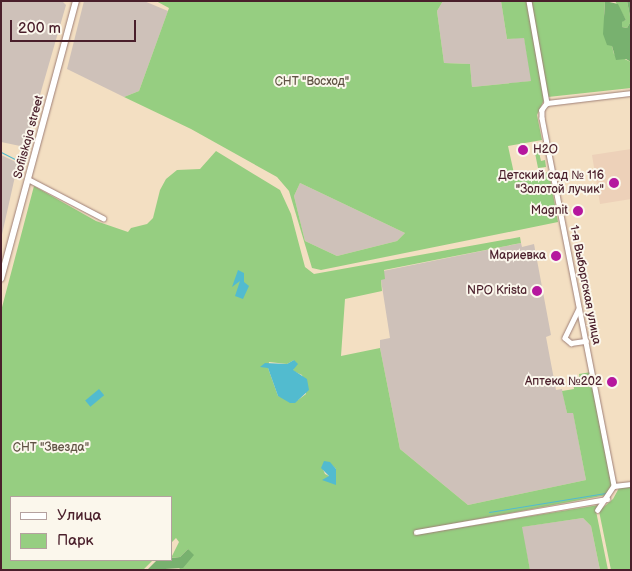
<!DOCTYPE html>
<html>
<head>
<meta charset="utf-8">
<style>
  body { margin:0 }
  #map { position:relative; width:632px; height:571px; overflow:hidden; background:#f3dfc2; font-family:"Balsamiq Sans",sans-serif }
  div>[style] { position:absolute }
  .built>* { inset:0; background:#edd1b9 }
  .industrial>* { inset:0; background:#cec1b9 }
  .green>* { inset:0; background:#96ce81 }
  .forest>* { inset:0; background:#78b16f }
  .water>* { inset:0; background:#52bbcf; transform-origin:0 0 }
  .stream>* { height:1px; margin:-0.5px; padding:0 0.5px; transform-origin:0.5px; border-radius:0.5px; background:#52bbcf }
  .roads { filter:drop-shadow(0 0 1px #9e7f76) drop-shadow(0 0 1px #9e7f76) }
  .street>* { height:4.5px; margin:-2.25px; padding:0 2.25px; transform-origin:2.25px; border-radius:2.25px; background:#fff }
  .secondary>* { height:5.5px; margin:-2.75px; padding:0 2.75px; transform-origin:2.75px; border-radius:2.75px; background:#fff }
  .dots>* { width:14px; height:14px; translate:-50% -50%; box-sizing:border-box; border:2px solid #fbf7ec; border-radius:50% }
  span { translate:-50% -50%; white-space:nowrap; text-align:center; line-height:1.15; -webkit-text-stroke:4px #fbf7ec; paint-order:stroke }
  .park-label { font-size:12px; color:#615445 }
  .street-label { font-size:12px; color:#4a1f2b }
  .poi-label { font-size:12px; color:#4a1f2b }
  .left { translate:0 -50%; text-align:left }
  .right { translate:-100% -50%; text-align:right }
  .frame { position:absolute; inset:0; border:2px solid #4a1f2b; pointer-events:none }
  .legend { position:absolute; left:10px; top:496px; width:162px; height:65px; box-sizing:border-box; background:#fbf7ec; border:1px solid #b4a19f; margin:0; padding:6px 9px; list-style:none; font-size:15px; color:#4a1f2b }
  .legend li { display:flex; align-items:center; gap:10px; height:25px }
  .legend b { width:25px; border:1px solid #b4a19f }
  .scale { position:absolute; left:10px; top:20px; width:126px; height:22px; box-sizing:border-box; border:2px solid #4a1f2b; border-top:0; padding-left:6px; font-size:15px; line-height:18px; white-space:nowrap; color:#4a1f2b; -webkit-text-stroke:4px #fbf7ec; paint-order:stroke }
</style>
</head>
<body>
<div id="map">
  <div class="built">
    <div style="clip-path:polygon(631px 149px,631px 199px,600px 204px,592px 155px)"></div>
  </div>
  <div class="industrial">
    <div style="clip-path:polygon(1px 1px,62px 1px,66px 5px,25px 147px,1px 142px)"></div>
    <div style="clip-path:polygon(84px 1px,144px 1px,168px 11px,139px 91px,124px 97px,67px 69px)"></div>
    <div style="clip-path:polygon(443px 1px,501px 1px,507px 39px,524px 37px,532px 81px,472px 87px,470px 64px,444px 63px,437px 11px)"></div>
    <div style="clip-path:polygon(1px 155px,18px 163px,1px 239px)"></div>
    <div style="clip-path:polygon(300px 183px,405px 233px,397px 241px,337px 256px,305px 241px,294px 196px)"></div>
    <div style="clip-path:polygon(521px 243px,522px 247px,534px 244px,551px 335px,546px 337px,556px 390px,562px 389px,567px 413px,573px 412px,586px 480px,468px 505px,400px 449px,380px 348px,380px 340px,390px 338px,381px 280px,383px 271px)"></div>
    <div style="clip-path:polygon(583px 518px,591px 526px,600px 570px,530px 570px,521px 527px)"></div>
  </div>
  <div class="green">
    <div style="clip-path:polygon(evenodd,156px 1px,443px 1px,437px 11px,444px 63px,470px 64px,472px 87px,531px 81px,524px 38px,507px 39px,501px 1px,527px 1px,544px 100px,537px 115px,542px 140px,508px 146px,515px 178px,549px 172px,558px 222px,321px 270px,312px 268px,289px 191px,277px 177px,191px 129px,124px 97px,139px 91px,169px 8px,156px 1px,300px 183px,405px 233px,397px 241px,337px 256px,305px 241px,294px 196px,300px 183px)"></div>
    <div style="clip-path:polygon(531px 1px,605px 1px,604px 14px,614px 54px,631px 62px,631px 88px,548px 97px)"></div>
    <div style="clip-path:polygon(615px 1px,627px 1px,631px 21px,627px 28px,622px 27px,621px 22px,626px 20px)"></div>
    <div style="clip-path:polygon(538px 148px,541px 161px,545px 160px,546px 167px,538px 168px,535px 153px)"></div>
    <div style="clip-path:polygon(evenodd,216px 151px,280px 190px,291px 214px,305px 267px,314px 274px,520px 237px,521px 243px,384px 270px,385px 279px,381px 280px,382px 291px,345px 299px,341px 356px,380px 348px,400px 449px,468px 505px,586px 480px,573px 413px,567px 413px,562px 391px,574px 389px,573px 382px,580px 380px,579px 374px,591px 372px,611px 480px,612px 488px,607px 495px,414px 531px,414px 535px,420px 534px,599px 505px,596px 511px,608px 570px,600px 570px,591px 526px,583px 518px,522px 527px,530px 570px,178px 570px,191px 557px,188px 549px,180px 557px,171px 558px,179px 542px,176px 538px,171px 543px,171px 497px,11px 497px,11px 560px,153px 560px,143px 570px,1px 570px,1px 311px,34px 186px,96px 221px,128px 232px,131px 228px,147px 224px,153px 218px,160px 190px,166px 179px,177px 170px,200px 169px,216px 151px,294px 360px,293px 371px,302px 375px,306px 394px,298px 400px,278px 396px,268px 368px,269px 362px,287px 364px,294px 360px,216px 151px,332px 465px,336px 469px,328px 481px,329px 476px,325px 474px,322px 467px,332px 465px)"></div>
    <div style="clip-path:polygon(631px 485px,631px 570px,611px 570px,599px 511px,613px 499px,619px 488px)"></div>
  </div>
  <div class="forest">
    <div style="clip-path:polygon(605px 1px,618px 4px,626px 20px,622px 22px,622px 27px,627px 28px,631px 21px,627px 1px,631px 1px,631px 62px,626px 59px,616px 60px,612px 46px,607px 45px,603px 34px)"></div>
    <div style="clip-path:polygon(188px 549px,194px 555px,183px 568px,147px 570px,157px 560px,180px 557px)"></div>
  </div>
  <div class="water">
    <div style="clip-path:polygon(238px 270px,244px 273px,244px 282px,249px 286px,243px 299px,235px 296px,240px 281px,232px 287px)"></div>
    <div style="clip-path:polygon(294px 360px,298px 364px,293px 370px,307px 379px,309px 390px,295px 403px,290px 403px,278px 396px,268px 368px,260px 367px,265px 363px,287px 364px)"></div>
    <div style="left:99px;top:389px;width:8px;height:18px;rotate:50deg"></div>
    <div style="clip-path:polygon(324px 461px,330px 462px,336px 469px,336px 485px,322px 480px,329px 476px,321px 468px)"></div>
  </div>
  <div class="stream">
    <div style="left:1px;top:152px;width:22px;rotate:27deg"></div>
    <div style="left:489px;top:512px;width:118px;rotate:-9.3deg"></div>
  </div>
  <div class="roads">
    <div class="street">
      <div style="left:529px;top:1px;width:104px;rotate:80deg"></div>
      <div style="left:547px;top:103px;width:9px;rotate:126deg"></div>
      <div style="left:542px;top:110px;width:8px;rotate:90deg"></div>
      <div style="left:542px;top:118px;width:375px;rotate:78.9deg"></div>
      <div style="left:614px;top:486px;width:29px;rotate:124deg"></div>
      <div style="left:547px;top:103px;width:85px;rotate:-6.8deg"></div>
      <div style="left:28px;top:179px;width:85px;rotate:27.5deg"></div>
      <div style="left:579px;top:309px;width:32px;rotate:116deg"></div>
      <div style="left:565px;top:338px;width:8px;rotate:40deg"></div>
      <div style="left:571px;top:343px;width:15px;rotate:-8deg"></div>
      <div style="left:614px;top:486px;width:17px;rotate:-7deg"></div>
      <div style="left:416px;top:532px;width:194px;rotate:-9.8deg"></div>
    </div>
    <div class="secondary">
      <div style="left:1px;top:279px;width:288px;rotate:-74.9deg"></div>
    </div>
  </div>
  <div class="dots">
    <div style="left:523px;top:150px;background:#b5179e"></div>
    <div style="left:614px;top:183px;background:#b5179e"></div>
    <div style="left:578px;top:211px;background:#b5179e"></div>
    <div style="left:556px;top:256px;background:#b5179e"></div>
    <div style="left:537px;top:291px;background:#b5179e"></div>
    <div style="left:612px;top:382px;background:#b5179e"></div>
  </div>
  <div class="park-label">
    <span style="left:312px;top:82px">СНТ "Восход"</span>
    <span style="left:51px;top:448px">СНТ "Звезда"</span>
  </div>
  <div class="street-label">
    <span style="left:29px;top:137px;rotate:-75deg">Sofiiskaja street</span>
    <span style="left:585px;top:285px;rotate:79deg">1-я Выборгская улица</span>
  </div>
  <div class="poi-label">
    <span class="left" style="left:533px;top:150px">H2O</span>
    <span class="right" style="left:604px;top:183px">Детский сад № 116<br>"Золотой лучик"</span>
    <span class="right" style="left:568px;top:211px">Magnit</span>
    <span class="right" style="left:546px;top:256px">Мариевка</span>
    <span class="right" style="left:527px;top:291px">NPO Krista</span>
    <span class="right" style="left:602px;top:382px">Аптека №202</span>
  </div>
  <div class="frame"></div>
  <ul class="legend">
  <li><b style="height:6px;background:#fff"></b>Улица</li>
  <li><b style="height:14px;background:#96ce81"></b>Парк</li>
  </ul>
  <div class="scale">200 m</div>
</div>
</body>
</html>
